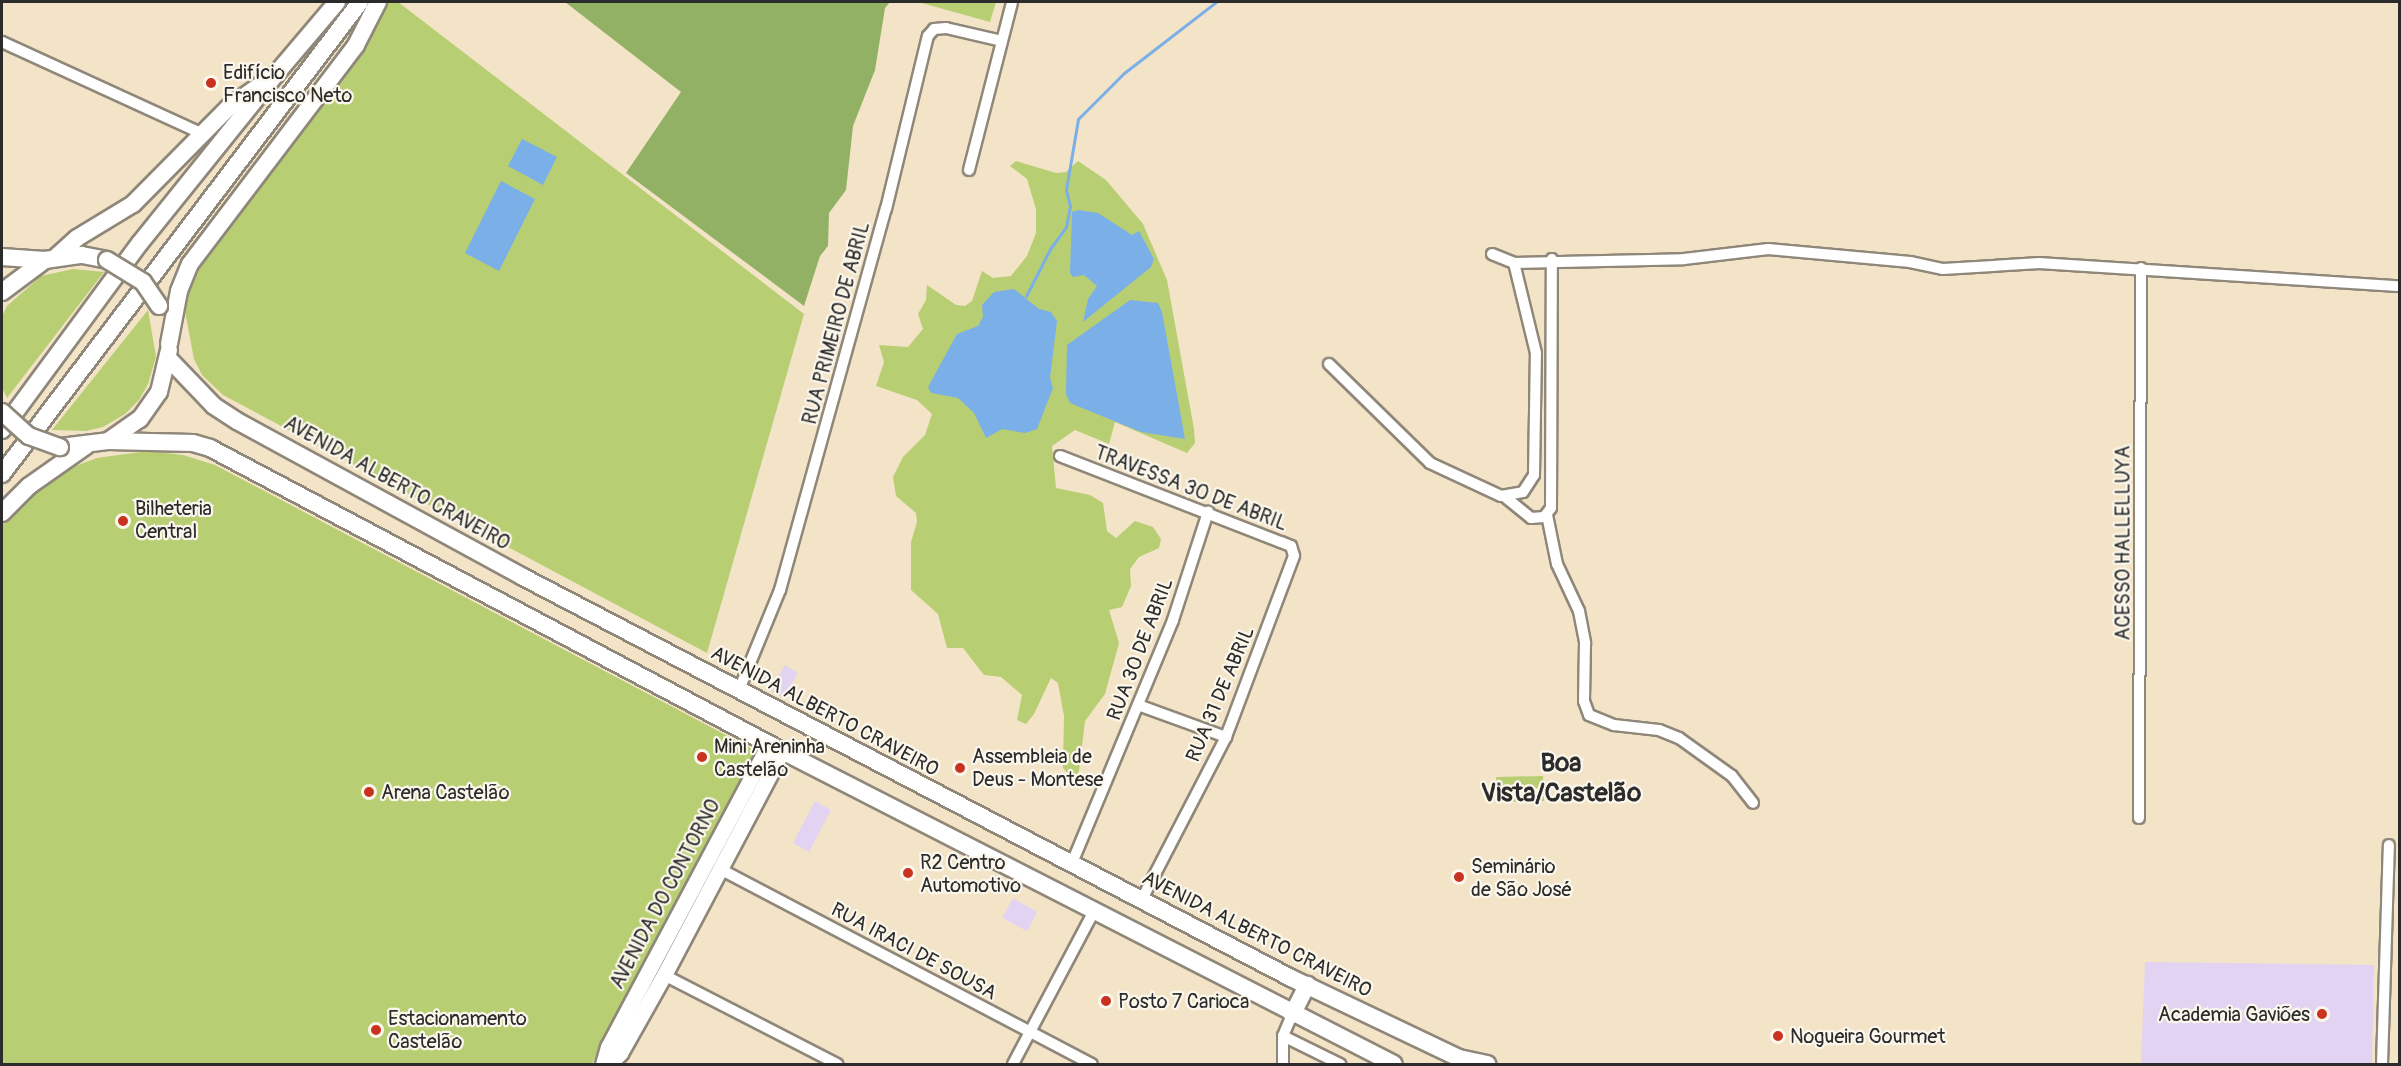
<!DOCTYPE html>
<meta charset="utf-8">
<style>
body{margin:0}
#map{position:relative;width:2401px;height:1066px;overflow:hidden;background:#f3e3c7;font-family:Pangolin,sans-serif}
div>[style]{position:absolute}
.built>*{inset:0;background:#e3d3f2}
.green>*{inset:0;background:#b8ce73}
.forest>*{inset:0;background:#92b165}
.water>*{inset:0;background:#7aafe8}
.stream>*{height:3px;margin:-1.5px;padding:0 1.5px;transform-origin:1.5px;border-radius:1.5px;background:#7aafe8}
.roads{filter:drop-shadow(2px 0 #8f8779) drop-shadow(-2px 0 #8f8779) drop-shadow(0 2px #8f8779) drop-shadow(0 -2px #8f8779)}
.street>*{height:10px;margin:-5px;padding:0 5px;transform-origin:5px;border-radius:5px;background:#fff}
.secondary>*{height:15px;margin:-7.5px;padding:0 7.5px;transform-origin:7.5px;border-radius:7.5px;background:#fff}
.primary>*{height:16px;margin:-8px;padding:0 8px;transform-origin:8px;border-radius:8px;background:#fff}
.bridges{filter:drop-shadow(2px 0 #8f8779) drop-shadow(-2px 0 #8f8779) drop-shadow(0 2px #8f8779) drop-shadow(0 -2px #8f8779)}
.primary-bridge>*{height:16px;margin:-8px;padding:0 8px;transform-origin:8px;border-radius:8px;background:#fff}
.dots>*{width:16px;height:16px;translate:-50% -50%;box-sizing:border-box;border:3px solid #fbf7ec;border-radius:50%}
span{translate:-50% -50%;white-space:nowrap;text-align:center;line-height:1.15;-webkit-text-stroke:4.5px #fbf7ec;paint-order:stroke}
.poi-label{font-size:20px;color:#2b2b2b}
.left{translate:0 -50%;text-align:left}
.right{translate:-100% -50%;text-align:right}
.street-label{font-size:20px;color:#2b2b2b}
.district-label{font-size:26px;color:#2b2b2b;font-weight:700}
.frame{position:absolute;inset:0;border:3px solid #2b2b2b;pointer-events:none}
</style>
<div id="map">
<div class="built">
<div style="clip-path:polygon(785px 665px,798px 673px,783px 698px,770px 690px)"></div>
<div style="clip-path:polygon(815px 801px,831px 810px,809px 852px,793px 843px)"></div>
<div style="clip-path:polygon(1013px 898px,1037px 912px,1027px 931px,1002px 918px)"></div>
<div style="clip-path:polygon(2145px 962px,2374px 965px,2372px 1064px,2141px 1064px)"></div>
</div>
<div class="green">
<div style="clip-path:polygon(387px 2px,398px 2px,804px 314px,707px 653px,223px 395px,202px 375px,194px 359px,184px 306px,201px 263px,358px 57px)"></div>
<div style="clip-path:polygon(918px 2px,996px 2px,990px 22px)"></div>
<div style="clip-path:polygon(1016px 161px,1056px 173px,1066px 172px,1078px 161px,1106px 180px,1143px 224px,1167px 280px,1194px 429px,1195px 443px,1187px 453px,1115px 422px,1109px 444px,1075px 430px,1052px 446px,1056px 488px,1090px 495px,1103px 503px,1107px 531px,1116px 538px,1135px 521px,1153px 527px,1161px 539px,1159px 548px,1139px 557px,1130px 569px,1131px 586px,1122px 607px,1109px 610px,1119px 643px,1105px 694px,1085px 721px,1079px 771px,1073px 780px,1063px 768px,1064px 716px,1058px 683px,1051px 678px,1034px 714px,1026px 724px,1017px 720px,1022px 695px,1001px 677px,984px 675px,963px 648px,947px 648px,938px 614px,911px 590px,911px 542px,917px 522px,916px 513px,896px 496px,893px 477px,903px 457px,925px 435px,932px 414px,917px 400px,876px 386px,884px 362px,879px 345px,908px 347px,923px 329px,918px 314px,926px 300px,927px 285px,956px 305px,965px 306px,972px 301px,982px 271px,993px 278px,1011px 276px,1027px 256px,1036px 233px,1036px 209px,1027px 179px,1010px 166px)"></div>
<div style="clip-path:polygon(73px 269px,104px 272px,7px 398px,2px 388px,2px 316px,7px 306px,41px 276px)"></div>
<div style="clip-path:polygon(148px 310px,156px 357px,148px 384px,139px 400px,125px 414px,103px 427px,86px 431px,52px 430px)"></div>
<div style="clip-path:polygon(148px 451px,183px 455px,215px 465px,756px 751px,592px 1064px,2px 1064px,2px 522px,15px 505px,62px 471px,97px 458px)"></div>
<div style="clip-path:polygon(1543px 776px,1544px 801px,1497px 802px,1496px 777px)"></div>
</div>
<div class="forest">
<div style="clip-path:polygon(565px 2px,890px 2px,885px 8px,875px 70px,853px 126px,846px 190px,829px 213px,828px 246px,820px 256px,804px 306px,626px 173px,681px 92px)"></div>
</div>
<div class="water">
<div style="clip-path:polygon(522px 139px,557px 157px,543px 185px,508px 166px)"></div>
<div style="clip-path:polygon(501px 181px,535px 199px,499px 271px,465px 253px)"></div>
<div style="clip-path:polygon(1078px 210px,1098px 213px,1132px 235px,1139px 231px,1154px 259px,1151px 267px,1083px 322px,1088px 299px,1097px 286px,1084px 275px,1073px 277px,1070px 273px,1072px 212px)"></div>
<div style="clip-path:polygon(1014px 289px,1039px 309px,1051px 312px,1057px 321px,1050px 378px,1053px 388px,1037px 429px,1025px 433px,1002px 429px,986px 438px,974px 413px,958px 398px,931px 393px,928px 387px,957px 334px,978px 326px,983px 317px,982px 305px,994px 292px)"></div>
<div style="clip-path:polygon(1130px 300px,1158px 303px,1162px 312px,1185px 439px,1141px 432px,1070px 403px,1066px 394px,1067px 345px)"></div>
</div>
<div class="stream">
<div style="left:1026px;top:296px;width:53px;rotate:-62.9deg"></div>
<div style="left:1050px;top:249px;width:27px;rotate:-54deg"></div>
<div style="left:1066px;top:227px;width:21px;rotate:-79deg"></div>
<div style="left:1070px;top:206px;width:16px;rotate:-104deg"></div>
<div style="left:1066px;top:190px;width:72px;rotate:-80.4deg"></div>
<div style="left:1078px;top:119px;width:65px;rotate:-45deg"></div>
<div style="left:1124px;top:73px;width:116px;rotate:-37.7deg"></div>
</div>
<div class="roads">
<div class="street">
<div style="left:2px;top:42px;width:221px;rotate:24.6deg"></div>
<div style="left:969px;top:170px;width:173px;rotate:-75.6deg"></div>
<div style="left:1492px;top:254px;width:24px;rotate:22deg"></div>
<div style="left:1514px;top:263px;width:170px;rotate:-1.3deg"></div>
<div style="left:1684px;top:259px;width:85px;rotate:-6.8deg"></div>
<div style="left:1768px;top:249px;width:143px;rotate:5.2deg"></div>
<div style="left:1910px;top:262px;width:34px;rotate:12deg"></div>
<div style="left:1943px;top:269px;width:97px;rotate:-3.5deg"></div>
<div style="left:2040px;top:263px;width:361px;rotate:3.7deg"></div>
<div style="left:1329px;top:364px;width:141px;rotate:44.4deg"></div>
<div style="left:1430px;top:463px;width:78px;rotate:24.9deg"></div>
<div style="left:1501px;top:496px;width:22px;rotate:-10deg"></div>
<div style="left:1523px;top:492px;width:20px;rotate:-57deg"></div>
<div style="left:1534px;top:475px;width:122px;rotate:-89.1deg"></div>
<div style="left:1536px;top:353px;width:93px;rotate:-103.7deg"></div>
<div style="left:1060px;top:456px;width:237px;rotate:21.3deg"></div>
<div style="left:1281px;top:542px;width:11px;rotate:22deg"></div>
<div style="left:1291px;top:546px;width:10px;rotate:73deg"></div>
<div style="left:1294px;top:556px;width:193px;rotate:110.6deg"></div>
<div style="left:1226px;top:737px;width:182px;rotate:117.4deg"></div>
<div style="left:1504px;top:496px;width:35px;rotate:39deg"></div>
<div style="left:1531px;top:518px;width:13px;rotate:-4deg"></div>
<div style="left:1544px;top:517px;width:11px;rotate:-52deg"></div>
<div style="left:1551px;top:508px;width:249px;rotate:-89.8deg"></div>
<div style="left:1547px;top:515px;width:50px;rotate:78.5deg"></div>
<div style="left:1557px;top:564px;width:52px;rotate:64.9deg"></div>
<div style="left:1579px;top:611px;width:33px;rotate:79deg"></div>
<div style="left:1585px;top:643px;width:58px;rotate:91deg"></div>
<div style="left:1584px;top:701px;width:15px;rotate:70deg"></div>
<div style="left:1589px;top:715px;width:27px;rotate:22deg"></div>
<div style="left:1614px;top:725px;width:45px;rotate:6.3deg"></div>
<div style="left:1659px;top:730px;width:22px;rotate:22deg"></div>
<div style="left:1679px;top:738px;width:65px;rotate:35.6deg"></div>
<div style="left:1732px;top:776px;width:34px;rotate:52deg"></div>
<div style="left:739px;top:690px;width:108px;rotate:-67.7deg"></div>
<div style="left:780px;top:590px;width:395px;rotate:-74.5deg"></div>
<div style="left:886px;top:209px;width:178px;rotate:-76.4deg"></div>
<div style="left:928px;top:36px;width:9px;rotate:-49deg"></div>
<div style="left:934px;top:29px;width:12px;rotate:-5deg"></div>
<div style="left:946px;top:28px;width:57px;rotate:13.1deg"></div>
<div style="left:1138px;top:705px;width:94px;rotate:20deg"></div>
<div style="left:2139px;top:818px;width:550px;rotate:-89.79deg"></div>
<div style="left:1072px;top:863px;width:263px;rotate:-67.4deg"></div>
<div style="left:1173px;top:620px;width:114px;rotate:-72deg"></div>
<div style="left:720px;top:869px;width:420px;rotate:27.7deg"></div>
<div style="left:664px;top:975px;width:195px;rotate:27.2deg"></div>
<div style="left:1283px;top:1036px;width:64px;rotate:26.2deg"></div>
<div style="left:1013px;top:1064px;width:173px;rotate:-62.1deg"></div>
<div style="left:1283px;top:1064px;width:28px;rotate:-90deg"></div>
<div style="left:1283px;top:1036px;width:23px;rotate:-67deg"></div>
<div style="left:2382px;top:1064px;width:219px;rotate:-88.2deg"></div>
</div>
<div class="secondary">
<div style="left:603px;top:1064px;width:18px;rotate:-74deg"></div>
<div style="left:608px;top:1047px;width:343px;rotate:-62deg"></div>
<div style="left:609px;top:1064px;width:16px;rotate:-45deg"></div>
<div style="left:620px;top:1053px;width:90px;rotate:-60.6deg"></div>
<div style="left:664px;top:975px;width:253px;rotate:-62.2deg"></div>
</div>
<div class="primary">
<div style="left:2px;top:257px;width:43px;rotate:4deg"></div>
<div style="left:56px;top:257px;width:28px;rotate:-42deg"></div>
<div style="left:77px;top:238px;width:66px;rotate:-31.3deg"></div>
<div style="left:133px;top:204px;width:136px;rotate:-45.3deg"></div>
<div style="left:229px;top:107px;width:57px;rotate:-35.1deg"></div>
<div style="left:276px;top:74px;width:94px;rotate:-49.7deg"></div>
<div style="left:2px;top:292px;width:54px;rotate:-36.7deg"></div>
<div style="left:45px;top:260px;width:37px;rotate:-8deg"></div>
<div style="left:82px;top:255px;width:25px;rotate:11deg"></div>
<div style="left:169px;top:344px;width:54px;rotate:-79.3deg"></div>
<div style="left:179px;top:291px;width:29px;rotate:-68deg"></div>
<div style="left:190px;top:264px;width:275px;rotate:-52.8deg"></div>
<div style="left:356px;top:45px;width:48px;rotate:-62.9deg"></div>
<div style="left:168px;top:358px;width:66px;rotate:46.2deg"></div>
<div style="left:214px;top:406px;width:27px;rotate:33deg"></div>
<div style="left:237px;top:421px;width:326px;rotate:28.6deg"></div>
<div style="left:523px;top:577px;width:866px;rotate:27.57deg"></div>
<div style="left:1291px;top:978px;width:186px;rotate:25.5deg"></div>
<div style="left:1459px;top:1058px;width:29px;rotate:12deg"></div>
<div style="left:2px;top:430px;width:232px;rotate:-53.6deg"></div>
<div style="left:140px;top:243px;width:217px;rotate:-51.2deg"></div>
<div style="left:108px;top:441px;width:85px;rotate:1.3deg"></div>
<div style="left:193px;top:443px;width:18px;rotate:16deg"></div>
<div style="left:210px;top:448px;width:647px;rotate:27.91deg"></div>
<div style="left:782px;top:751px;width:687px;rotate:27.09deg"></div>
<div style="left:60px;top:447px;width:48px;rotate:-7.1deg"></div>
<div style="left:108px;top:441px;width:39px;rotate:-35deg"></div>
<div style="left:140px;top:419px;width:33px;rotate:-55deg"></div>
<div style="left:159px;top:392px;width:43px;rotate:-76.6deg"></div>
<div style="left:2px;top:474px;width:592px;rotate:-52.82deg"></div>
<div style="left:2px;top:513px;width:38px;rotate:-45deg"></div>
<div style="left:29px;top:486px;width:70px;rotate:-35.1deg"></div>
<div style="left:1292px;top:1015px;width:34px;rotate:-63deg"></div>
</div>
</div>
<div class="bridges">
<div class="primary-bridge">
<div style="left:107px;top:260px;width:42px;rotate:31.4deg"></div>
<div style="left:143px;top:282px;width:29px;rotate:56deg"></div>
<div style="left:2px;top:412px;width:36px;rotate:42deg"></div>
<div style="left:29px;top:436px;width:33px;rotate:20deg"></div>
</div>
</div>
<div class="dots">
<div style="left:211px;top:83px;background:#c8321e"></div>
<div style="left:123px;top:521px;background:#c8321e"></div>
<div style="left:702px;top:757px;background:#c8321e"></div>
<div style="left:960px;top:768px;background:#c8321e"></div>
<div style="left:369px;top:792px;background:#c8321e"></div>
<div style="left:908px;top:873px;background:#c8321e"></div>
<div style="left:1459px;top:877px;background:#c8321e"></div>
<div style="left:1106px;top:1001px;background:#c8321e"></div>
<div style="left:2322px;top:1014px;background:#c8321e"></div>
<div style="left:376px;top:1030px;background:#c8321e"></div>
<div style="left:1778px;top:1036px;background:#c8321e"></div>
</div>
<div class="poi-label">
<span class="left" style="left:223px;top:84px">Edifício<br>Francisco Neto</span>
<span class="left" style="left:135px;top:520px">Bilheteria<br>Central</span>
<span class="left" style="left:714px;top:758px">Mini Areninha<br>Castelão</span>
<span class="left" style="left:972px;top:768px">Assembleia de<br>Deus - Montese</span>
<span class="left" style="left:381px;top:792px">Arena Castelão</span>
<span class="left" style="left:920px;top:874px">R2 Centro<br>Automotivo</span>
<span class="left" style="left:1471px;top:878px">Seminário<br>de São José</span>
<span class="left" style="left:1118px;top:1001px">Posto 7 Carioca</span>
<span class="right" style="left:2310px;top:1014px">Academia Gaviões</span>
<span class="left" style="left:388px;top:1030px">Estacionamento<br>Castelão</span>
<span class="left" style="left:1790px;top:1036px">Nogueira Gourmet</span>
</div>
<div class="street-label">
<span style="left:836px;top:323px;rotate:-75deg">RUA PRIMEIRO DE ABRIL</span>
<span style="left:397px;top:483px;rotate:29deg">AVENIDA ALBERTO CRAVEIRO</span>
<span style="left:1191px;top:488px;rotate:21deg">TRAVESSA 30 DE ABRIL</span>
<span style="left:2123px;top:543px;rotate:-90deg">ACESSO HALLELLUYA</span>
<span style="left:1140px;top:649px;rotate:-69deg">RUA 30 DE ABRIL</span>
<span style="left:1220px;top:694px;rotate:-67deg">RUA 31 DE ABRIL</span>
<span style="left:825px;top:711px;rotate:28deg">AVENIDA ALBERTO CRAVEIRO</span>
<span style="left:665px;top:894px;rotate:-62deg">AVENIDA DO CONTORNO</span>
<span style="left:1257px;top:934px;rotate:27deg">AVENIDA ALBERTO CRAVEIRO</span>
<span style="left:914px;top:951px;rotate:28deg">RUA IRACI DE SOUSA</span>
</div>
<div class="district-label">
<span style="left:1561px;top:779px">Boa<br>Vista/Castelão</span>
</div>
<div class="frame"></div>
</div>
